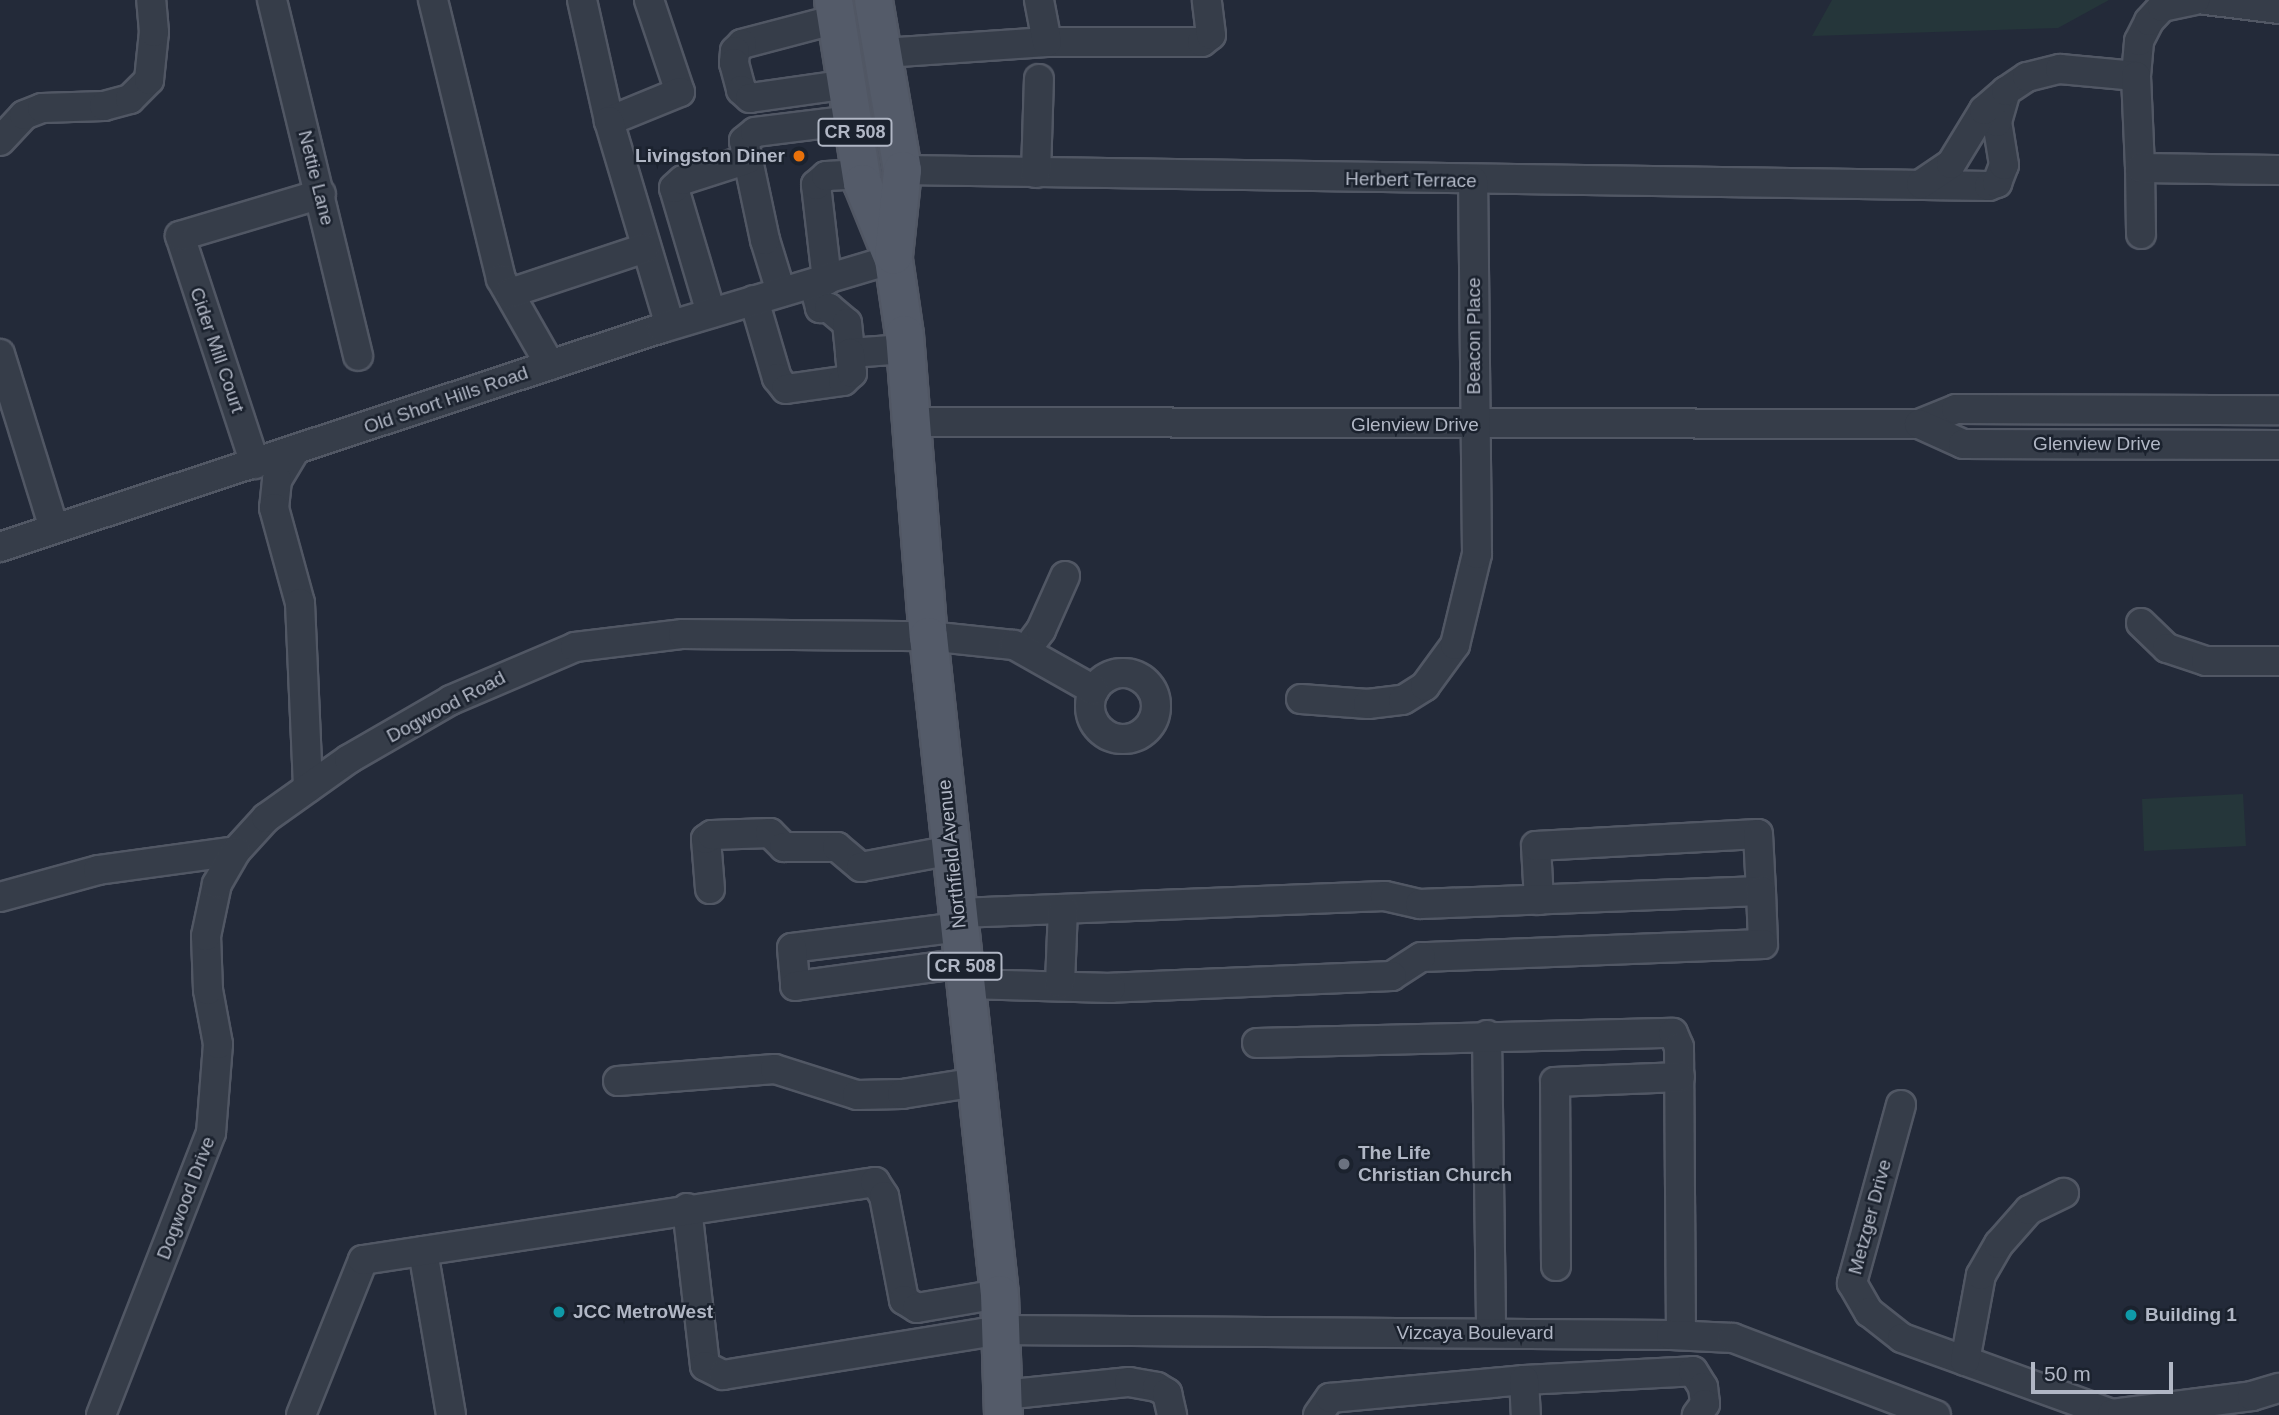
<!DOCTYPE html>
<style>
body{margin:0}
#map{position:relative;width:2279px;height:1415px;overflow:hidden;background:#232a39;font-family:Helvetica,sans-serif}
div>[style]{position:absolute}
.green>*{inset:0;background:#25363a}
.roads{filter:drop-shadow(2px 0 #515764) drop-shadow(-2px 0 #515764) drop-shadow(0 2px #515764) drop-shadow(0 -2px #515764)}
.minor>*{height:28px;margin:-14px;padding:0 14px;transform-origin:14px;border-radius:14px;background:#363d49}
.minor>.ring{margin:-14px;padding:0;box-sizing:content-box;background:none;border:28px solid #363d49;border-radius:50%}
.major>*{height:37px;margin:-18.5px;padding:0 18.5px;transform-origin:18.5px;border-radius:18.5px;background:#545b69}
.dots>*{width:19px;height:19px;translate:-50% -50%;box-sizing:border-box;border:4px solid #1b222e;border-radius:50%}
span{translate:-50% -50%;white-space:nowrap;text-align:center;line-height:1.15;-webkit-text-stroke:5px #1b222e;paint-order:stroke}
.shield-label span{padding:2px 5px;background:#1b222e;border:2px solid;border-radius:5px;-webkit-text-stroke-width:0}
.shield-label{font-size:18px;color:#b1b7c5;font-weight:700}
.poi-label{font-size:19px;color:#b1b7c5;font-weight:700}
.right{translate:-100% -50%;text-align:right}
.left{translate:0 -50%;text-align:left}
.street-label{font-size:19px;color:#b1b7c5}
.scale{position:absolute;left:2031px;top:1362px;width:142px;height:32px;box-sizing:border-box;border:4px solid #b1b7c5;border-top:0;padding-left:9px;font-size:21px;line-height:24px;white-space:nowrap;color:#b1b7c5;-webkit-text-stroke:5px #1b222e;paint-order:stroke}
</style>
<div id="map">
<div class="green">
<div style="clip-path:polygon(1832px 0,2109px 0,2058px 28px,1812px 36px)"></div>
<div style="clip-path:polygon(2243px 794px,2246px 846px,2144px 851px,2142px 799px)"></div>
</div>
<div class="roads">
<div class="minor">
<div style="left:272px;top:0;width:366px;rotate:76.4deg"></div>
<div style="left:433px;top:0;width:287px;rotate:76.3deg"></div>
<div style="left:501px;top:279px;width:99px;rotate:60.3deg"></div>
<div style="left:582px;top:0;width:124px;rotate:77.4deg"></div>
<div style="left:649px;top:0;width:97px;rotate:71.4deg"></div>
<div style="left:680px;top:92px;width:77px;rotate:157.8deg"></div>
<div style="left:609px;top:121px;width:213px;rotate:73.4deg"></div>
<div style="left:2206px;top:0;width:74px;rotate:7deg"></div>
<div style="left:837px;top:19px;width:98px;rotate:165.3deg"></div>
<div style="left:742px;top:44px;width:10px;rotate:135deg"></div>
<div style="left:735px;top:51px;width:12px;rotate:95deg"></div>
<div style="left:734px;top:63px;width:28px;rotate:75deg"></div>
<div style="left:741px;top:90px;width:12px;rotate:42deg"></div>
<div style="left:750px;top:98px;width:99px;rotate:-8.1deg"></div>
<div style="left:1047px;top:42px;width:155px"></div>
<div style="left:1202px;top:42px;width:11px;rotate:-38deg"></div>
<div style="left:1211px;top:35px;width:35px;rotate:-97deg"></div>
<div style="left:884px;top:53px;width:163px;rotate:-3.9deg"></div>
<div style="left:1047px;top:42px;width:43px;rotate:-100.8deg"></div>
<div style="left:2136px;top:76px;width:35px;rotate:-85deg"></div>
<div style="left:2139px;top:41px;width:22px;rotate:-63deg"></div>
<div style="left:2149px;top:21px;width:19px;rotate:-47deg"></div>
<div style="left:2162px;top:7px;width:34px;rotate:-12deg"></div>
<div style="left:0;top:141px;width:35px;rotate:-47deg"></div>
<div style="left:24px;top:115px;width:19px;rotate:-21deg"></div>
<div style="left:42px;top:108px;width:62px;rotate:-1.8deg"></div>
<div style="left:104px;top:106px;width:27px;rotate:-15deg"></div>
<div style="left:130px;top:99px;width:27px;rotate:-45deg"></div>
<div style="left:149px;top:80px;width:48px;rotate:-84.1deg"></div>
<div style="left:154px;top:32px;width:32px;rotate:-95deg"></div>
<div style="left:2140px;top:168px;width:66px;rotate:89.1deg"></div>
<div style="left:902px;top:170px;width:1087px;rotate:0.84deg"></div>
<div style="left:1989px;top:186px;width:9px;rotate:-21deg"></div>
<div style="left:1997px;top:183px;width:19px;rotate:-69deg"></div>
<div style="left:2004px;top:165px;width:44px;rotate:-99.2deg"></div>
<div style="left:1997px;top:122px;width:32px;rotate:-74deg"></div>
<div style="left:1036px;top:173px;width:94px;rotate:-88.2deg"></div>
<div style="left:1921px;top:184px;width:36px;rotate:-34deg"></div>
<div style="left:1951px;top:164px;width:63px;rotate:-58.6deg"></div>
<div style="left:1984px;top:110px;width:29px;rotate:-41deg"></div>
<div style="left:2006px;top:91px;width:25px;rotate:-34deg"></div>
<div style="left:2027px;top:77px;width:34px;rotate:-14deg"></div>
<div style="left:2060px;top:69px;width:76px;rotate:5.3deg"></div>
<div style="left:2136px;top:76px;width:92px;rotate:87.5deg"></div>
<div style="left:2140px;top:168px;width:139px;rotate:0.8deg"></div>
<div style="left:827px;top:280px;width:96px;rotate:-96.6deg"></div>
<div style="left:816px;top:185px;width:13px;rotate:-42deg"></div>
<div style="left:826px;top:176px;width:35px;rotate:-3deg"></div>
<div style="left:814px;top:285px;width:24px;rotate:75deg"></div>
<div style="left:820px;top:308px;width:9px"></div>
<div style="left:829px;top:308px;width:23px;rotate:40deg"></div>
<div style="left:847px;top:323px;width:30px;rotate:84deg"></div>
<div style="left:850px;top:353px;width:55px;rotate:-4.2deg"></div>
<div style="left:781px;top:292px;width:54px;rotate:-107.1deg"></div>
<div style="left:765px;top:240px;width:101px;rotate:-102deg"></div>
<div style="left:744px;top:141px;width:14px;rotate:-39deg"></div>
<div style="left:755px;top:132px;width:99px;rotate:-7deg"></div>
<div style="left:510px;top:293px;width:142px;rotate:-18.4deg"></div>
<div style="left:754px;top:300px;width:81px;rotate:73.6deg"></div>
<div style="left:777px;top:378px;width:14px;rotate:51deg"></div>
<div style="left:786px;top:389px;width:58px;rotate:-8deg"></div>
<div style="left:843px;top:381px;width:12px;rotate:-42deg"></div>
<div style="left:852px;top:373px;width:20px;rotate:-96deg"></div>
<div style="left:711px;top:313px;width:130px;rotate:-106.5deg"></div>
<div style="left:674px;top:188px;width:12px;rotate:-42deg"></div>
<div style="left:683px;top:180px;width:68px;rotate:-17.9deg"></div>
<div style="left:0;top:354px;width:182px;rotate:72.8deg"></div>
<div style="left:910px;top:422px;width:1009px;rotate:0.11deg"></div>
<div style="left:1919px;top:424px;width:40px;rotate:-22deg"></div>
<div style="left:1956px;top:409px;width:323px;rotate:0.2deg"></div>
<div style="left:1919px;top:424px;width:48px;rotate:24.4deg"></div>
<div style="left:1963px;top:444px;width:316px;rotate:0.2deg"></div>
<div style="left:294px;top:452px;width:33px;rotate:121deg"></div>
<div style="left:277px;top:480px;width:28px;rotate:96deg"></div>
<div style="left:274px;top:508px;width:98px;rotate:74.7deg"></div>
<div style="left:300px;top:603px;width:185px;rotate:87.5deg"></div>
<div style="left:255px;top:464px;width:240px;rotate:-108.2deg"></div>
<div style="left:180px;top:236px;width:147px;rotate:-16.6deg"></div>
<div style="left:0;top:547px;width:697px;rotate:-18.31deg"></div>
<div style="left:662px;top:328px;width:241px;rotate:-16.6deg"></div>
<div style="left:2141px;top:623px;width:36px;rotate:44deg"></div>
<div style="left:2167px;top:648px;width:41px;rotate:18.4deg"></div>
<div style="left:2206px;top:661px;width:73px"></div>
<div style="left:1026px;top:650px;width:25px;rotate:-53deg"></div>
<div style="left:1041px;top:630px;width:59px;rotate:-66deg"></div>
<div class="ring" style="left:1090px;top:673px;width:38px;height:38px"></div>
<div style="left:1301px;top:699px;width:67px;rotate:4.3deg"></div>
<div style="left:1368px;top:704px;width:35px;rotate:-7deg"></div>
<div style="left:1403px;top:700px;width:26px;rotate:-32deg"></div>
<div style="left:1425px;top:686px;width:51px;rotate:-53.8deg"></div>
<div style="left:1455px;top:645px;width:94px;rotate:-76.4deg"></div>
<div style="left:1477px;top:554px;width:373px;rotate:-90.6deg"></div>
<div style="left:710px;top:889px;width:50px;rotate:-94.6deg"></div>
<div style="left:706px;top:839px;width:7px;rotate:-34deg"></div>
<div style="left:712px;top:835px;width:58px;rotate:-2deg"></div>
<div style="left:770px;top:833px;width:20px;rotate:45deg"></div>
<div style="left:784px;top:847px;width:53px"></div>
<div style="left:837px;top:847px;width:31px;rotate:40deg"></div>
<div style="left:861px;top:867px;width:93px;rotate:-10.6deg"></div>
<div style="left:0;top:897px;width:102px;rotate:-15.4deg"></div>
<div style="left:98px;top:870px;width:139px;rotate:-7.8deg"></div>
<div style="left:236px;top:851px;width:45px;rotate:-47.7deg"></div>
<div style="left:266px;top:818px;width:102px;rotate:-35.4deg"></div>
<div style="left:349px;top:759px;width:118px;rotate:-30deg"></div>
<div style="left:451px;top:700px;width:135px;rotate:-23.1deg"></div>
<div style="left:575px;top:647px;width:109px;rotate:-6.9deg"></div>
<div style="left:683px;top:634px;width:245px;rotate:0.5deg"></div>
<div style="left:928px;top:636px;width:86px;rotate:6deg"></div>
<div style="left:1014px;top:645px;width:92px;rotate:29.4deg"></div>
<div style="left:1539px;top:900px;width:54px;rotate:-93.2deg"></div>
<div style="left:1536px;top:846px;width:222px;rotate:-3.1deg"></div>
<div style="left:1758px;top:834px;width:57px;rotate:87deg"></div>
<div style="left:959px;top:913px;width:426px;rotate:-2.3deg"></div>
<div style="left:1385px;top:896px;width:36px;rotate:13deg"></div>
<div style="left:1420px;top:904px;width:341px;rotate:-2.2deg"></div>
<div style="left:1761px;top:891px;width:53px;rotate:87.8deg"></div>
<div style="left:1763px;top:944px;width:342px;rotate:177.8deg"></div>
<div style="left:1421px;top:957px;width:35px;rotate:147deg"></div>
<div style="left:1392px;top:976px;width:281px;rotate:177.6deg"></div>
<div style="left:1111px;top:988px;width:144px;rotate:-178.4deg"></div>
<div style="left:960px;top:927px;width:169px;rotate:172.9deg"></div>
<div style="left:792px;top:948px;width:38px;rotate:85deg"></div>
<div style="left:795px;top:986px;width:172px;rotate:-7.7deg"></div>
<div style="left:1060px;top:983px;width:74px;rotate:-87.7deg"></div>
<div style="left:1487px;top:1035px;width:298px;rotate:89.2deg"></div>
<div style="left:1257px;top:1043px;width:416px;rotate:-1.4deg"></div>
<div style="left:1673px;top:1033px;width:15px;rotate:67deg"></div>
<div style="left:1679px;top:1047px;width:288px;rotate:89.6deg"></div>
<div style="left:618px;top:1081px;width:157px;rotate:-4.4deg"></div>
<div style="left:775px;top:1069px;width:86px;rotate:17.6deg"></div>
<div style="left:857px;top:1095px;width:45px;rotate:-1.3deg"></div>
<div style="left:902px;top:1094px;width:76px;rotate:-9.1deg"></div>
<div style="left:1901px;top:1105px;width:185px;rotate:105.4deg"></div>
<div style="left:1852px;top:1283px;width:34px;rotate:60deg"></div>
<div style="left:1869px;top:1312px;width:42px;rotate:38.2deg"></div>
<div style="left:1902px;top:1338px;width:223px;rotate:19.9deg"></div>
<div style="left:2112px;top:1414px;width:141px;rotate:-7.3deg"></div>
<div style="left:2252px;top:1396px;width:28px;rotate:-17deg"></div>
<div style="left:687px;top:1208px;width:159px;rotate:83.5deg"></div>
<div style="left:705px;top:1366px;width:20px;rotate:27deg"></div>
<div style="left:723px;top:1375px;width:281px;rotate:-9.2deg"></div>
<div style="left:1000px;top:1330px;width:671px;rotate:0.43deg"></div>
<div style="left:1671px;top:1335px;width:62px;rotate:2.8deg"></div>
<div style="left:1733px;top:1338px;width:217px;rotate:20.8deg"></div>
<div style="left:423px;top:1251px;width:166px;rotate:80.3deg"></div>
<div style="left:1556px;top:1266px;width:184px;rotate:-90.3deg"></div>
<div style="left:1555px;top:1082px;width:125px;rotate:-2.3deg"></div>
<div style="left:1965px;top:1361px;width:87px;rotate:-79.5deg"></div>
<div style="left:1981px;top:1275px;width:36px;rotate:-60deg"></div>
<div style="left:1999px;top:1244px;width:45px;rotate:-48.6deg"></div>
<div style="left:2029px;top:1210px;width:39px;rotate:-26deg"></div>
<div style="left:1524px;top:1380px;width:169px;rotate:-3deg"></div>
<div style="left:1693px;top:1371px;width:19px;rotate:58deg"></div>
<div style="left:1703px;top:1387px;width:17px;rotate:83deg"></div>
<div style="left:1705px;top:1404px;width:14px;rotate:126deg"></div>
<div style="left:1003px;top:1395px;width:127px;rotate:-5.9deg"></div>
<div style="left:1129px;top:1382px;width:28px;rotate:10deg"></div>
<div style="left:1157px;top:1387px;width:12px;rotate:31deg"></div>
<div style="left:1167px;top:1393px;width:23px;rotate:77deg"></div>
<div style="left:101px;top:1415px;width:303px;rotate:-68.7deg"></div>
<div style="left:211px;top:1133px;width:89px;rotate:-85.5deg"></div>
<div style="left:218px;top:1044px;width:55px;rotate:-100.5deg"></div>
<div style="left:208px;top:990px;width:54px;rotate:-92.1deg"></div>
<div style="left:206px;top:936px;width:53px;rotate:-78.1deg"></div>
<div style="left:217px;top:884px;width:38px;rotate:-60deg"></div>
<div style="left:301px;top:1415px;width:167px;rotate:-68.2deg"></div>
<div style="left:363px;top:1260px;width:518px;rotate:-8.66deg"></div>
<div style="left:875px;top:1182px;width:17px;rotate:57deg"></div>
<div style="left:884px;top:1196px;width:106px;rotate:79.1deg"></div>
<div style="left:904px;top:1300px;width:15px;rotate:32deg"></div>
<div style="left:917px;top:1308px;width:83px;rotate:-9.7deg"></div>
<div style="left:1318px;top:1415px;width:21px;rotate:-55deg"></div>
<div style="left:1330px;top:1398px;width:195px;rotate:-5.3deg"></div>
<div style="left:1524px;top:1380px;width:35px;rotate:87deg"></div>
</div>
<div class="major">
<div style="left:833px;top:0;width:185px;rotate:81deg"></div>
<div style="left:862px;top:183px;width:82px;rotate:67.8deg"></div>
<div style="left:893px;top:259px;width:76px;rotate:81.7deg"></div>
<div style="left:904px;top:334px;width:303px;rotate:85.5deg"></div>
<div style="left:928px;top:636px;width:662px;rotate:83.84deg"></div>
<div style="left:999px;top:1294px;width:121px;rotate:88.1deg"></div>
<div style="left:873px;top:0;width:172px;rotate:80.3deg"></div>
<div style="left:902px;top:170px;width:85px;rotate:96deg"></div>
</div>
</div>
<div class="dots">
<div style="left:799px;top:156px;background:#e8710a"></div>
<div style="left:1344px;top:1164px;background:#6b7280"></div>
<div style="left:559px;top:1312px;background:#0f9aa8"></div>
<div style="left:2131px;top:1315px;background:#0f9aa8"></div>
</div>
<div class="shield-label">
<span style="left:855px;top:132px">CR 508</span>
<span style="left:965px;top:966px">CR 508</span>
</div>
<div class="poi-label">
<span class="right" style="left:785px;top:156px">Livingston Diner</span>
<span class="left" style="left:1358px;top:1164px">The Life<br>Christian Church</span>
<span class="left" style="left:573px;top:1312px">JCC MetroWest</span>
<span class="left" style="left:2145px;top:1315px">Building 1</span>
</div>
<div class="street-label">
<span style="left:316px;top:178px;rotate:76deg">Nettie Lane</span>
<span style="left:1411px;top:180px;rotate:1deg">Herbert Terrace</span>
<span style="left:1474px;top:336px;rotate:-90deg">Beacon Place</span>
<span style="left:217px;top:350px;rotate:71deg">Cider Mill Court</span>
<span style="left:446px;top:400px;rotate:-19deg">Old Short Hills Road</span>
<span style="left:1415px;top:425px">Glenview Drive</span>
<span style="left:2097px;top:444px">Glenview Drive</span>
<span style="left:446px;top:707px;rotate:-28deg">Dogwood Road</span>
<span style="left:952px;top:854px;rotate:-96deg">Northfield Avenue</span>
<span style="left:186px;top:1198px;rotate:-69deg">Dogwood Drive</span>
<span style="left:1870px;top:1217px;rotate:-75deg">Metzger Drive</span>
<span style="left:1475px;top:1333px">Vizcaya Boulevard</span>
</div>
<div class="scale">50 m</div>
</div>
